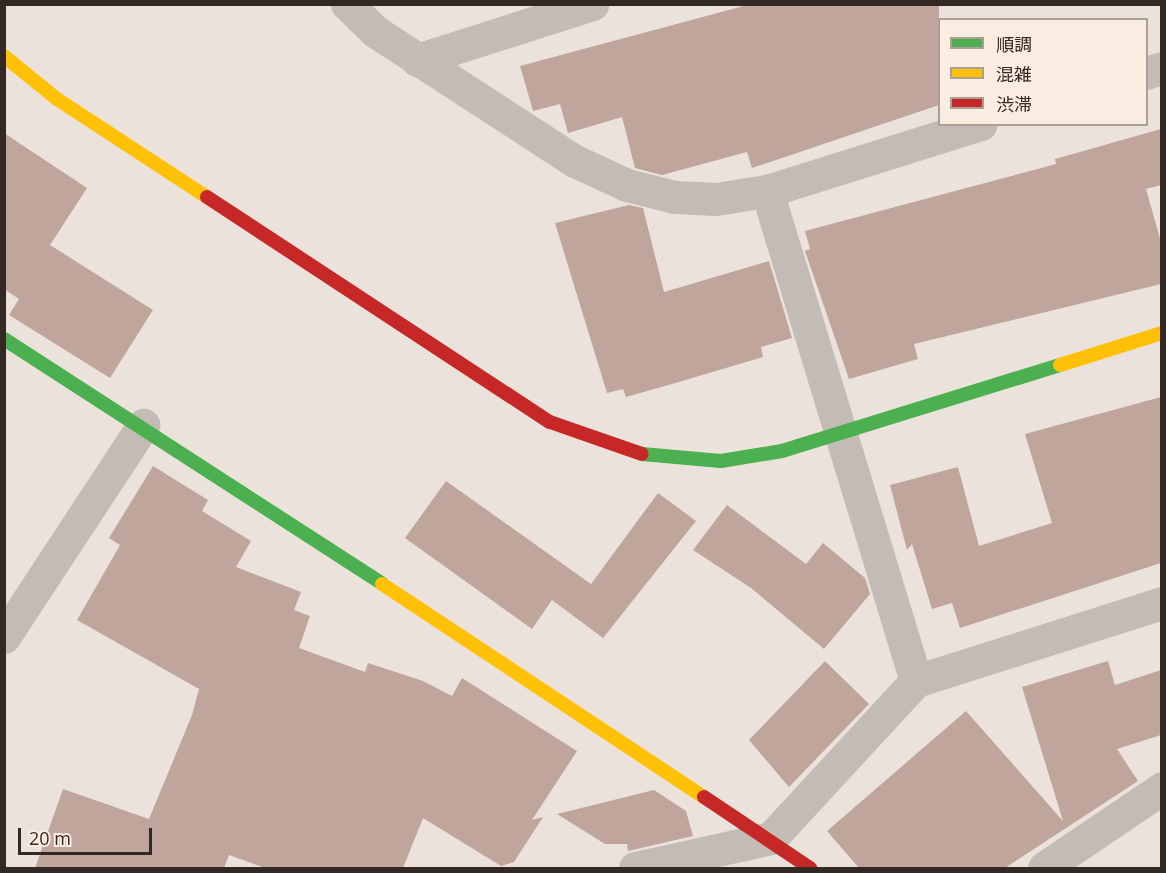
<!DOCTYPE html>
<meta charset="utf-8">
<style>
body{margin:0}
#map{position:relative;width:1166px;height:873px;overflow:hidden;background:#ebe3db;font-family:"Open Sans","Noto Sans JP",sans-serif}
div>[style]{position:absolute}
.building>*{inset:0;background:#bfa59c}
.street>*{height:33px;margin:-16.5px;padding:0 16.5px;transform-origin:16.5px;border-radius:16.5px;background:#c3bbb5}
.fast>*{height:14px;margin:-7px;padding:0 7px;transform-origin:7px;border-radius:7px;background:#4caf50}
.slow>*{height:14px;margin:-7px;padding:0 7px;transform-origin:7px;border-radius:7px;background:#ffc107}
.jam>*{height:14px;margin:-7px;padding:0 7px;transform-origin:7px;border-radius:7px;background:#c62828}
span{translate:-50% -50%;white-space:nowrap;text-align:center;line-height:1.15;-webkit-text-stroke:4.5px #f9ede1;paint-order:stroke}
.frame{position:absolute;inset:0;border:6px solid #332824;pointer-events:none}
.legend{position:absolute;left:938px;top:18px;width:210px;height:108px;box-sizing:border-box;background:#f9ede1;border:2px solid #aa9e95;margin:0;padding:8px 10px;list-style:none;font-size:18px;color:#332824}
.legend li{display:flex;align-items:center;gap:12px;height:30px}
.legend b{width:30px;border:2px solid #aa9e95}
.scale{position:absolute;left:18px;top:828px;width:134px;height:27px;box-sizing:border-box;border:3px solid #332824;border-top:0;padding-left:8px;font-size:18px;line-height:21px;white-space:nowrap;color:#332824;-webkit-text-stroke:4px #f9ede1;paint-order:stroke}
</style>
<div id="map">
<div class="building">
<div style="clip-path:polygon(751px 4px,939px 4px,939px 105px,752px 168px,747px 152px,662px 175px,635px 168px,622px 117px,568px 133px,560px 104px,533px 111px,520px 66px)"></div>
<div style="clip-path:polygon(1161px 129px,1161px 185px,1146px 189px,1161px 242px,1161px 284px,914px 344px,918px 359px,849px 379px,805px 251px,810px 249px,805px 231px,1056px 164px,1055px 159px)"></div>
<div style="clip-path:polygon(4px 133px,87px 188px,50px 245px,153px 310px,110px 378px,9px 315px,19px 299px,4px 289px)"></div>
<div style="clip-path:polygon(629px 205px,643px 208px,664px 292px,769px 261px,792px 338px,761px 347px,763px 357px,672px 384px,626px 397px,623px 389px,607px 393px,555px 223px)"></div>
<div style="clip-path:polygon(1161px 397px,1161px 563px,960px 628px,952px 603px,932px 609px,912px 544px,907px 550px,890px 485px,958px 467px,979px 546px,1052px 523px,1025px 434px)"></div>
<div style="clip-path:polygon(153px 466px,208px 500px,202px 511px,251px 541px,236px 567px,301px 592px,294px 610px,310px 616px,299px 648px,365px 672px,368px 663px,423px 681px,452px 696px,462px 678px,577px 751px,532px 820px,543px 817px,514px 862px,501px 866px,423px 818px,403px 868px,265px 868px,229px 855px,224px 868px,35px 868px,63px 789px,149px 819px,192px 715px,199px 689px,77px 620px,120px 545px,109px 538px)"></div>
<div style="clip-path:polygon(446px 481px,591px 584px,658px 493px,696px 521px,603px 638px,552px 600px,532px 629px,405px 538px)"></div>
<div style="clip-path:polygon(727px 505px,806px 564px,823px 543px,865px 578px,870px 594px,824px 649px,751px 588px,693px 550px)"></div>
<div style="clip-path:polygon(825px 661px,869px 704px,789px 787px,749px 740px)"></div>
<div style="clip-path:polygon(1108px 661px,1115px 685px,1161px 670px,1161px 735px,1117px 749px,1138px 781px,1005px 868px,859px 868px,827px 831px,966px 711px,1063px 821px,1022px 687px)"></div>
<div style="clip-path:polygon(654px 790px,686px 811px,693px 836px,628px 851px,627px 844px,605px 844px,557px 814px)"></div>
</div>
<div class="street">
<div style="left:347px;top:4px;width:40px;rotate:44deg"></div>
<div style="left:376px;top:32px;width:237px;rotate:33deg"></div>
<div style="left:575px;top:161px;width:57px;rotate:24.8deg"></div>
<div style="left:627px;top:185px;width:49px;rotate:14.3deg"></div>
<div style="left:674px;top:197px;width:42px;rotate:2.7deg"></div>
<div style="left:716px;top:199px;width:52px;rotate:-8.9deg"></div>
<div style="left:767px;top:191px;width:224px;rotate:-17.4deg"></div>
<div style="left:417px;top:60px;width:184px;rotate:-17.7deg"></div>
<div style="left:1146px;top:73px;width:17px;rotate:-17deg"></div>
<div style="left:767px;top:191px;width:512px;rotate:73.09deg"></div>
<div style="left:4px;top:637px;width:254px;rotate:-56.7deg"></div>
<div style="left:635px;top:868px;width:139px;rotate:-12.4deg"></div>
<div style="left:771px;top:838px;width:214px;rotate:-47.3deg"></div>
<div style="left:916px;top:681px;width:258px;rotate:-17.6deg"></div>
<div style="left:1044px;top:868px;width:143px;rotate:-34.1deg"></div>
</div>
<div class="fast">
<div style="left:4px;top:339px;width:450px;rotate:32.9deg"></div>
<div style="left:642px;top:454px;width:79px;rotate:5.1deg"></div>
<div style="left:721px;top:461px;width:62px;rotate:-9.3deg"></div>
<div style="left:782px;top:451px;width:291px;rotate:-17.2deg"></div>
</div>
<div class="slow">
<div style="left:4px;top:56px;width:68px;rotate:39.1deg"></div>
<div style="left:57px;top:99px;width:179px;rotate:33.2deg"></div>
<div style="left:1060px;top:365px;width:107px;rotate:-17.4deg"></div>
<div style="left:382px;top:584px;width:386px;rotate:33.5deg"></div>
</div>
<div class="jam">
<div style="left:207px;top:197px;width:410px;rotate:33.3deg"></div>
<div style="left:550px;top:422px;width:97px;rotate:19.2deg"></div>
<div style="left:704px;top:797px;width:128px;rotate:33.8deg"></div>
</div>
<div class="frame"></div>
<ul class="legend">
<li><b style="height:8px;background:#4caf50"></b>順調</li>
<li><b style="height:8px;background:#ffc107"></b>混雑</li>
<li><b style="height:8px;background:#c62828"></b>渋滞</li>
</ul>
<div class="scale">20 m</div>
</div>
